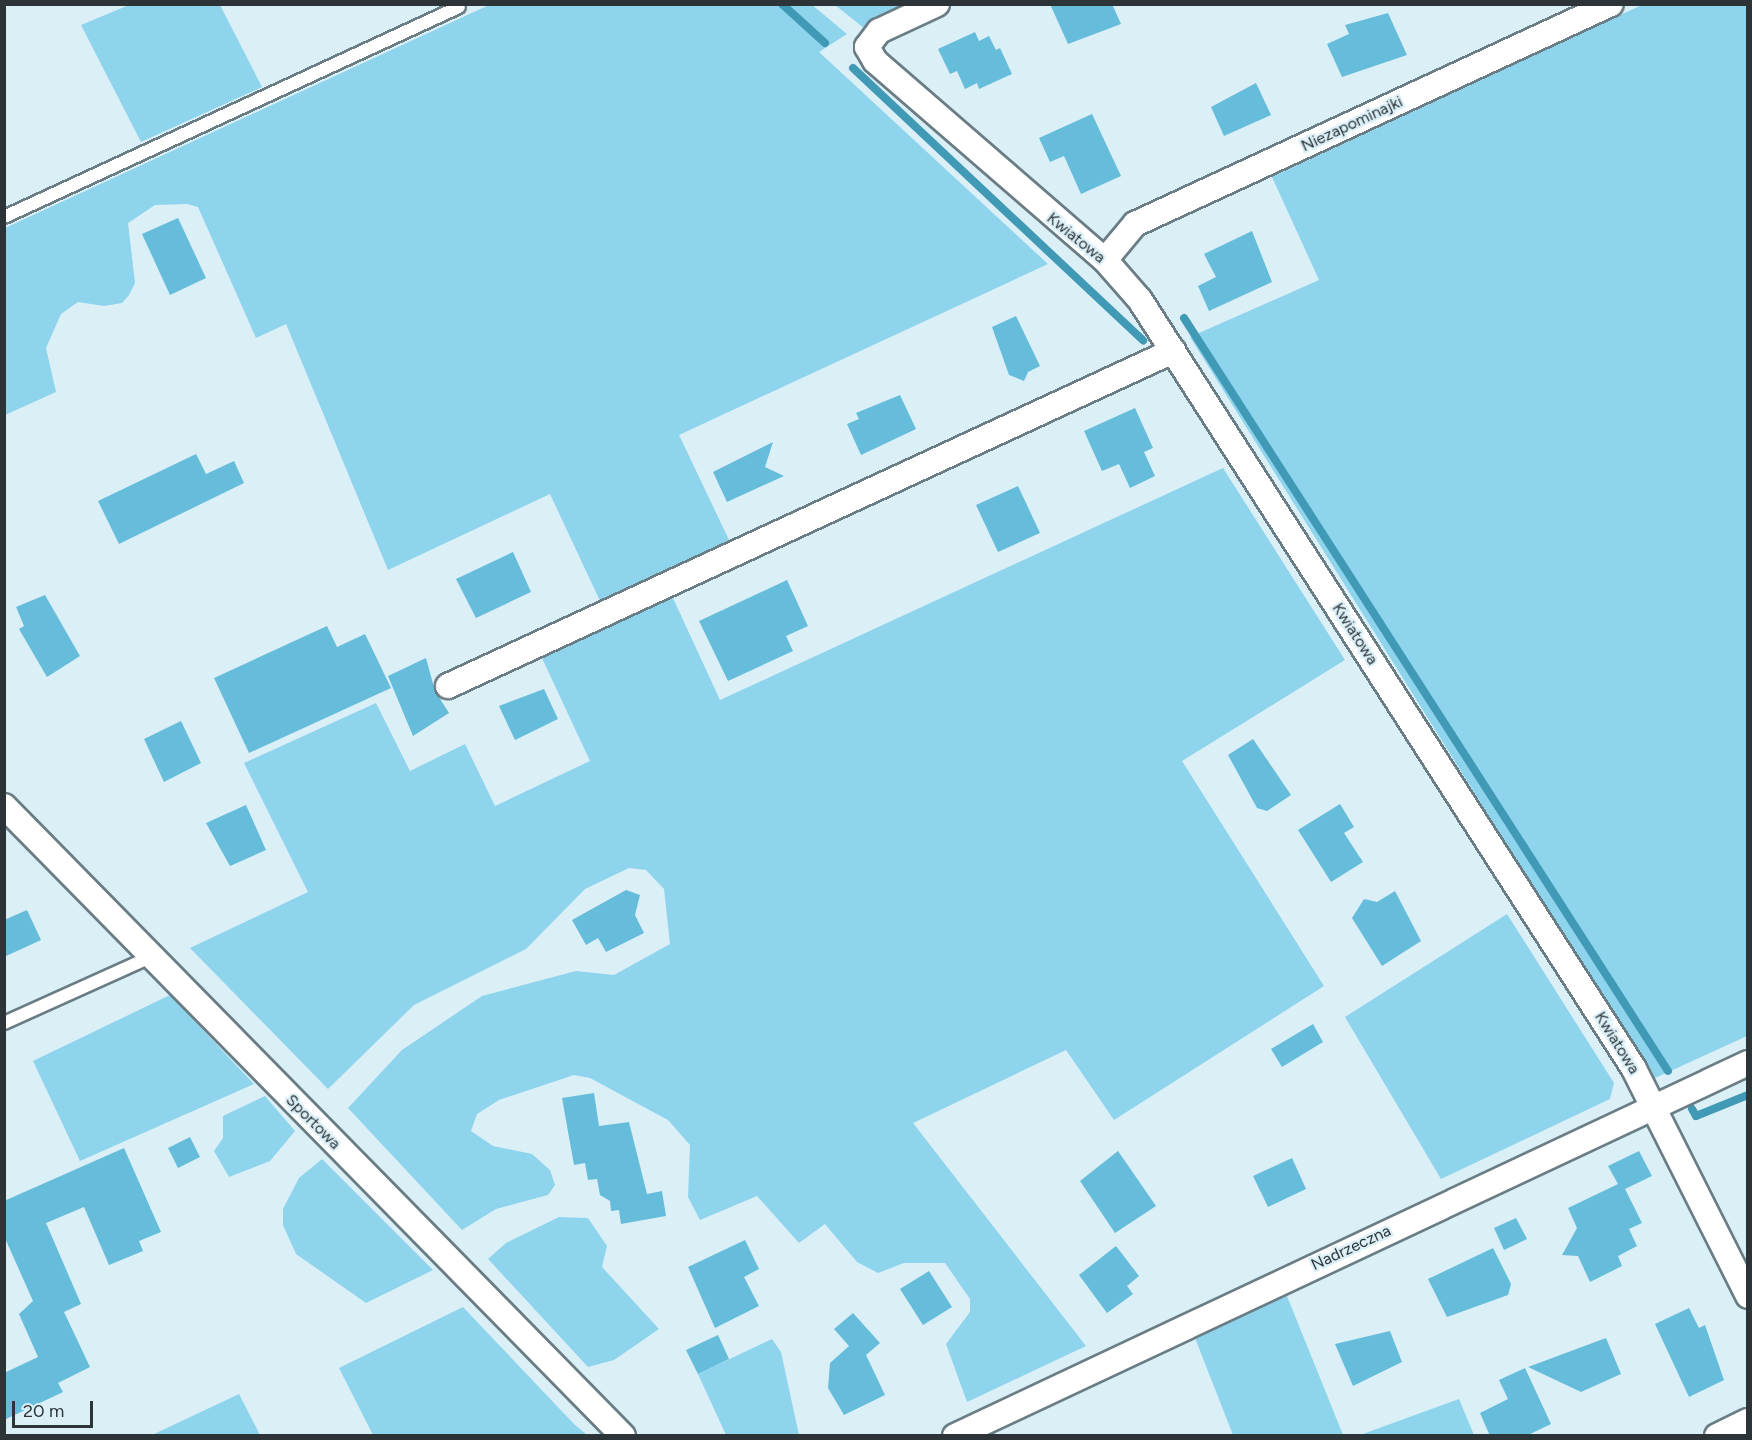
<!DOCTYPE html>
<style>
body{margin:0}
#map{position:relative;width:1752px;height:1440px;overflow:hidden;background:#dbeff7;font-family:Figtree,sans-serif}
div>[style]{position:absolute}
.green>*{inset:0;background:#8ed4ed}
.stream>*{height:8px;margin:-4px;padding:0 4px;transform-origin:4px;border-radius:4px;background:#4099b5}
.building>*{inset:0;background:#66bddb}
.roads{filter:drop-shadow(2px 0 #6a7d84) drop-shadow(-2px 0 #6a7d84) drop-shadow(0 2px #6a7d84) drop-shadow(0 -2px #6a7d84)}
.service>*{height:12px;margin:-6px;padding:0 6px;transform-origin:6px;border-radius:6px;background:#fff}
.minor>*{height:24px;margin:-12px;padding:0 12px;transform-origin:12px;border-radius:12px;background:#fff}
span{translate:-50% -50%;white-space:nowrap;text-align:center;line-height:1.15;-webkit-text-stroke:4.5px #dbeff7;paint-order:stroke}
.street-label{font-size:16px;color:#2c3437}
.frame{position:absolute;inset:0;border:6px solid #2c3437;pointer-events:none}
.scale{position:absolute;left:12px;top:1401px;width:81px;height:27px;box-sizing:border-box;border:3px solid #2c3437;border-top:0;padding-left:8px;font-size:18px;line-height:21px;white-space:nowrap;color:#2c3437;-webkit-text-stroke:4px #dbeff7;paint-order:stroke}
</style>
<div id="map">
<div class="green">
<div style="clip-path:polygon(811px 4px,847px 34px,819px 52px,1048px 264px,679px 435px,730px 542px,600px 601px,550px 494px,388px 570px,286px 324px,256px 338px,198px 207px,187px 204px,155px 205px,128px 223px,135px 283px,129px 295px,122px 303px,104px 306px,78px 302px,61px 314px,46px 348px,56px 392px,5px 415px,5px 228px,489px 5px)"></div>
<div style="clip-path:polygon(129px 5px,220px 5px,262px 87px,141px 142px,81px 25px)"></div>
<div style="clip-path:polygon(835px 5px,914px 5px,864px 28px)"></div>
<div style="clip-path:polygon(1642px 5px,1747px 5px,1747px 1036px,1653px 1079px,1190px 337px,1319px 280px,1272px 177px)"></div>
<div style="clip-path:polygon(1223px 468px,1345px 660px,1182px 761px,1324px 986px,1114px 1120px,1066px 1050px,913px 1123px,1086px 1346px,967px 1402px,946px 1344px,970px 1312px,970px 1299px,945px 1263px,904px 1263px,878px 1273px,857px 1262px,825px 1224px,799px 1243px,757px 1196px,700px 1220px,688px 1197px,690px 1145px,668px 1120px,590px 1078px,574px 1075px,499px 1100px,477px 1114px,471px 1131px,493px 1146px,532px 1154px,550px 1170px,555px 1185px,548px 1195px,496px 1209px,462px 1230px,348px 1108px,402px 1050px,482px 996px,576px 971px,614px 975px,670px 944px,664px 889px,646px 870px,629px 868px,585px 889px,526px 949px,414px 1005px,328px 1089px,190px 948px,308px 892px,244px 763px,376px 703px,410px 771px,465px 744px,495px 806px,590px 761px,541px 656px,672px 596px,720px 700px)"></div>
<div style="clip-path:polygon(1507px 914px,1614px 1083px,1610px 1099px,1441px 1179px,1345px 1017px)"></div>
<div style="clip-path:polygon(170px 995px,254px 1084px,80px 1161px,33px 1061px)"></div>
<div style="clip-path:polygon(265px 1096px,295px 1131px,270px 1161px,229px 1177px,214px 1151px,223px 1138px,223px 1116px)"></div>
<div style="clip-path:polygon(322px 1159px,433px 1270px,366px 1303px,296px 1254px,283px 1225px,283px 1209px,299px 1178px)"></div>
<div style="clip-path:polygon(559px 1217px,588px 1218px,607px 1246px,602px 1267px,659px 1329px,614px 1360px,588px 1367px,488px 1259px,506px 1243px)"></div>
<div style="clip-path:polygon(1287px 1296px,1343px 1435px,1233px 1435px,1195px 1338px)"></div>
<div style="clip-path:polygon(463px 1307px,574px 1424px,587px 1435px,373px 1435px,339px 1368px)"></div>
<div style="clip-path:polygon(772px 1339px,781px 1352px,799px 1435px,726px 1435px,698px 1374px)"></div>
<div style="clip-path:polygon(239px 1394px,260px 1435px,152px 1435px)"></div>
<div style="clip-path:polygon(1459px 1399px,1474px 1435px,1360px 1435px)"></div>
</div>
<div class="stream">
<div style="left:782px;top:4px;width:58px;rotate:42.2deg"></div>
<div style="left:853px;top:68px;width:398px;rotate:43.2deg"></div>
<div style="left:1184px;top:318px;width:895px;rotate:57.27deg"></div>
<div style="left:1692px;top:1109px;width:8px;rotate:60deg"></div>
<div style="left:1696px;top:1116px;width:56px;rotate:-22deg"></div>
</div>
<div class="building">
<div style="clip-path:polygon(1050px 4px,1112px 4px,1121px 24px,1068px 44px)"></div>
<div style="clip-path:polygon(1388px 13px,1407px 55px,1342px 77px,1327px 44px,1349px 34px,1345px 25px)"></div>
<div style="clip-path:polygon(975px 32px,979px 41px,989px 36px,996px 50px,1000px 48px,1012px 74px,979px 89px,977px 83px,965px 89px,957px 71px,950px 74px,938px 49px)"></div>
<div style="clip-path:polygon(1256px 83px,1271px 115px,1224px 136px,1211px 107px)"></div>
<div style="clip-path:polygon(1092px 114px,1121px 176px,1081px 194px,1064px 156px,1050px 162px,1039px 138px)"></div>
<div style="clip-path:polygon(178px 218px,206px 278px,170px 295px,142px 234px)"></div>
<div style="clip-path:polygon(1252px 231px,1272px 282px,1209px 311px,1198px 286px,1216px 277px,1204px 254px)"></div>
<div style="clip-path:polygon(1016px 316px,1040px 366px,1028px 372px,1024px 381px,1009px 375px,992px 327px)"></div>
<div style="clip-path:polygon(900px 395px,916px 429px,861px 455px,847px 424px,859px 419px,856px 413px)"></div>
<div style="clip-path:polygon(1135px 408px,1153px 448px,1144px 452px,1155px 476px,1130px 488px,1119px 464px,1102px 471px,1084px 431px)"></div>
<div style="clip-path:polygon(773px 442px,765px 467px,784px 476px,727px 502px,713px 472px)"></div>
<div style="clip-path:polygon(196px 454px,206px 474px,234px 461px,244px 483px,119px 544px,98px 501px)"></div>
<div style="clip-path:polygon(1018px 486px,1040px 533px,998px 552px,976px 505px)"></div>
<div style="clip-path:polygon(513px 552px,531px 592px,476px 618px,456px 579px)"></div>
<div style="clip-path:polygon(787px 580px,808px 626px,786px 636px,793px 651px,728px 681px,699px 621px)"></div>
<div style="clip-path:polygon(45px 595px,80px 656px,47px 677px,19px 629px,24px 626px,16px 607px)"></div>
<div style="clip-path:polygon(327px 626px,337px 647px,365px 634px,391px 688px,249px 753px,214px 678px)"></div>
<div style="clip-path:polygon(426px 658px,435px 691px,449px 713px,413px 736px,388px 676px)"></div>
<div style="clip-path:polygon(544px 689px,558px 719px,515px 740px,499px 706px)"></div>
<div style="clip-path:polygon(181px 721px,201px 763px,164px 782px,144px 739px)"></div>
<div style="clip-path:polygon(1253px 739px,1291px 795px,1267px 811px,1257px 808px,1228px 755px)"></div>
<div style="clip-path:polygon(1340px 804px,1354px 827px,1344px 833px,1363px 862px,1331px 882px,1298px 830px)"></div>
<div style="clip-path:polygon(246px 805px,266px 850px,230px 866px,206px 823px)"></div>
<div style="clip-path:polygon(626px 890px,640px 895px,635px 915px,644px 933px,606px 952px,598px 938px,586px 945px,572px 920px)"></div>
<div style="clip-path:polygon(1395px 891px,1421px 941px,1382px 966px,1352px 918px,1364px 899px,1377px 902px)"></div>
<div style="clip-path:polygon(27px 910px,41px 940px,4px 957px,4px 920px)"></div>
<div style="clip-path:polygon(1313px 1024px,1323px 1042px,1282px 1067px,1271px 1049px)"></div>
<div style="clip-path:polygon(594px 1093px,599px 1126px,629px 1122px,647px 1194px,662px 1191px,666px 1216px,621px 1224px,619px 1210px,611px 1211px,610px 1201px,600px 1195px,597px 1179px,588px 1180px,585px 1163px,574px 1165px,562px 1098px)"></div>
<div style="clip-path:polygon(190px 1137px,200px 1157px,178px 1168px,168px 1148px)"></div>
<div style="clip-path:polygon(124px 1148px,161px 1232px,139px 1241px,143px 1251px,109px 1265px,84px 1207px,46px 1223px,81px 1304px,64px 1312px,90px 1367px,58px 1383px,63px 1392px,4px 1420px,4px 1373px,38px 1357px,19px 1314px,33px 1301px,4px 1236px,4px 1201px)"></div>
<div style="clip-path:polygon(1118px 1151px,1156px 1206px,1115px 1233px,1080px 1181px)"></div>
<div style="clip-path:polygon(1639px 1151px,1652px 1176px,1625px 1189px,1642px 1223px,1629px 1229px,1637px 1246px,1618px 1256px,1622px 1266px,1590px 1282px,1578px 1256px,1562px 1255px,1577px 1228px,1568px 1208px,1618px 1184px,1608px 1166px)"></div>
<div style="clip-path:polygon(1292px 1158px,1306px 1189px,1268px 1207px,1253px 1176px)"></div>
<div style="clip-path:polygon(1516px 1218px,1527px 1239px,1504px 1250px,1494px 1228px)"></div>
<div style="clip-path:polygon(745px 1240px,759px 1269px,744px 1277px,759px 1306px,715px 1328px,688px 1267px)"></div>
<div style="clip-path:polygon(1116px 1246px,1139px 1276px,1127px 1286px,1133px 1294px,1107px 1313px,1079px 1275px)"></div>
<div style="clip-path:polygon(1493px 1248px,1511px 1284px,1508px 1295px,1447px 1317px,1428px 1279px)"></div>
<div style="clip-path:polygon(929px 1271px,952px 1307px,923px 1325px,900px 1289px)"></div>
<div style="clip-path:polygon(1689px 1308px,1699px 1328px,1705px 1325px,1724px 1380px,1689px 1397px,1655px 1324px)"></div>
<div style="clip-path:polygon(853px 1313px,880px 1343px,866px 1355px,885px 1395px,844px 1415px,828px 1388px,830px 1363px,849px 1346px,834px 1329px)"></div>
<div style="clip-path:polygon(1390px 1331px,1402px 1362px,1353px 1386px,1335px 1344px)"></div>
<div style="clip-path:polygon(718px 1335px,729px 1359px,698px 1374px,686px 1350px)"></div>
<div style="clip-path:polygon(1606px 1338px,1621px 1374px,1581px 1392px,1528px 1367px)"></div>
<div style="clip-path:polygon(1525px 1368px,1551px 1424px,1526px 1436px,1490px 1436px,1480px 1413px,1508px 1399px,1499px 1380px)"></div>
</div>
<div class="roads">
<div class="service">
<div style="left:4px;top:217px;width:501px;rotate:-24.78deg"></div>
<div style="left:4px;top:1023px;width:160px;rotate:-24.3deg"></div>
</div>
<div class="minor">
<div style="left:937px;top:4px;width:64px;rotate:155deg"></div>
<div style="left:879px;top:31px;width:20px;rotate:127deg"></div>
<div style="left:867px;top:47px;width:16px;rotate:60deg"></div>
<div style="left:875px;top:61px;width:304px;rotate:40.9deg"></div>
<div style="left:1105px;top:260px;width:53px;rotate:48.8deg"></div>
<div style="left:1140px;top:300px;width:914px;rotate:57.28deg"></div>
<div style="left:1634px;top:1069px;width:254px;rotate:63.3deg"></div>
<div style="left:1105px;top:260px;width:47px;rotate:-50.2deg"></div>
<div style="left:1135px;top:224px;width:524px;rotate:-24.81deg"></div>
<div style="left:448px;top:686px;width:799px;rotate:-24.8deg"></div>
<div style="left:4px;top:806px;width:883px;rotate:45.5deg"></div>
<div style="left:955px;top:1436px;width:876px;rotate:-25.19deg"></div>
<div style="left:1717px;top:1436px;width:34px;rotate:-26deg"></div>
</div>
</div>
<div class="street-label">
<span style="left:1352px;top:124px;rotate:-25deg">Niezapominajki</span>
<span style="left:1076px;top:238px;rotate:39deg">Kwiatowa</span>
<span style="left:1355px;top:634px;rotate:57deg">Kwiatowa</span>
<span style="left:1617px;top:1043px;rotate:58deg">Kwiatowa</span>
<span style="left:313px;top:1122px;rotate:45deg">Sportowa</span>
<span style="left:1351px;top:1248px;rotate:-25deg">Nadrzeczna</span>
</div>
<div class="frame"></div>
<div class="scale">20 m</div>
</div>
